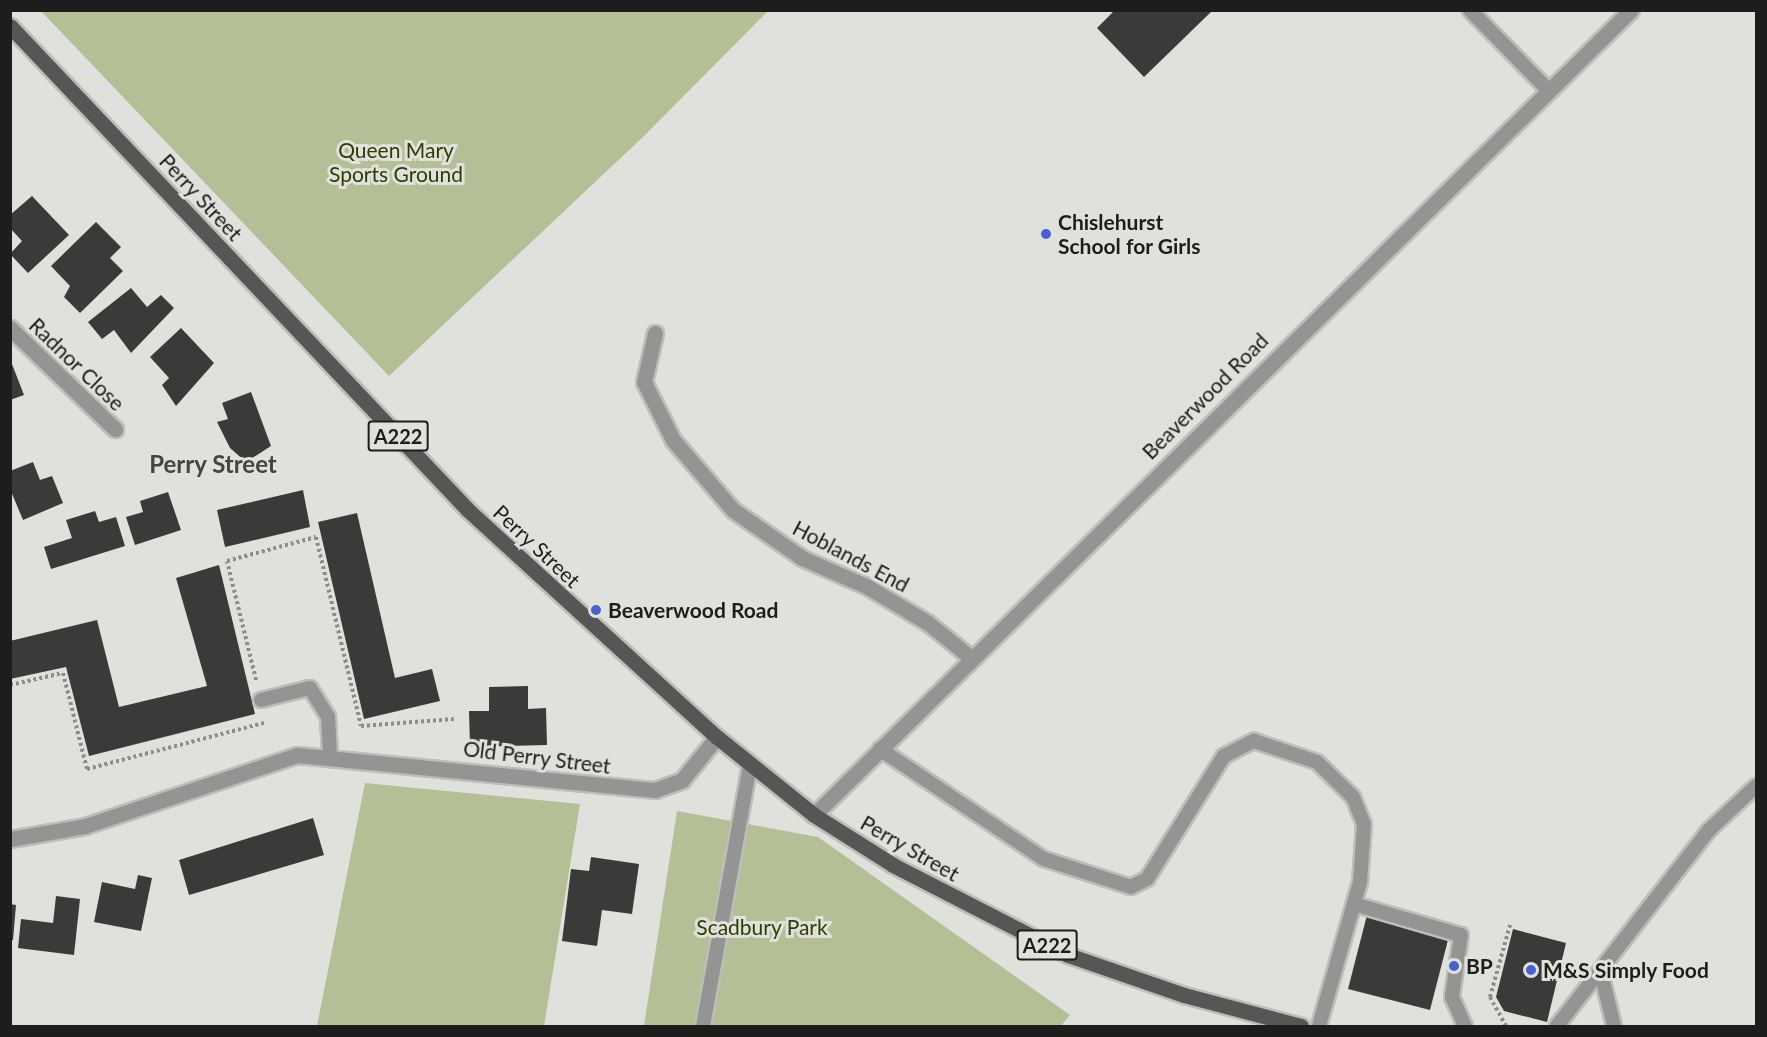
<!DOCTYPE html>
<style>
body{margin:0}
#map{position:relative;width:1767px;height:1037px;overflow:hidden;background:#e0e1dd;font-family:Lato,sans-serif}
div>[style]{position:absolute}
.green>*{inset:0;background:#b3bf95}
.building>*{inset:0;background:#3a3b38}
.path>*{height:4px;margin-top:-2px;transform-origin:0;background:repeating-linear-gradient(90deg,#8c8d8a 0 3px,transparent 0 6px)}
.roads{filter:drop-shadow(2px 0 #bdbeba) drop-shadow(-2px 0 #bdbeba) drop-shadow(0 2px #bdbeba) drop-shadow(0 -2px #bdbeba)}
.service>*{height:14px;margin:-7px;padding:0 7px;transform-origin:7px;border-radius:7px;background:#949593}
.minor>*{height:15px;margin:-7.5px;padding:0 7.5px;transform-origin:7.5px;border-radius:7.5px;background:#949593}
.primary>*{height:15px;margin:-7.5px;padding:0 7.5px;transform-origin:7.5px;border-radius:7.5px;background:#565754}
.dots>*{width:16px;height:16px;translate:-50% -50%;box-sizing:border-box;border:3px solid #e0e1dd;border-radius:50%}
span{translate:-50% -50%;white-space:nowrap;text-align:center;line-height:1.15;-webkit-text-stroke:6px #e0e1dd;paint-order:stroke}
.shield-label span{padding:2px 4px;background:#e0e1dd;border:2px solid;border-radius:4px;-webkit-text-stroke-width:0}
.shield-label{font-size:20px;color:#1d1d1c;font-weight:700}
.park-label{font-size:21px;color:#303c00}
.street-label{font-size:21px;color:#1d1d1c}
.poi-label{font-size:21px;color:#1d1d1c;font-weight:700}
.left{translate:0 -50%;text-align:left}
.quarter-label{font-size:24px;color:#444542;font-weight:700}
.frame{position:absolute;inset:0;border:12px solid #1d1d1c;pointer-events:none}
</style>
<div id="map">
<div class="green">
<div style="clip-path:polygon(41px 11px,768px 11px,644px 136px,389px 376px)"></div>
<div style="clip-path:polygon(365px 783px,580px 804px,544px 1026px,317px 1026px)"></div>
<div style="clip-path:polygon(677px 811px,818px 837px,1070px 1015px,1061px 1026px,644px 1026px)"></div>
</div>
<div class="building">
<div style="clip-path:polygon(1115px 10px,1213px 10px,1144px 77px,1097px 28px)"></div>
<div style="clip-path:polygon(32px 196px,69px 235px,28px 273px,10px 254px,22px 241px,10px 228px,10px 215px)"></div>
<div style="clip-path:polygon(96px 222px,121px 247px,110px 258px,123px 271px,80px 313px,64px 297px,70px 286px,51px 266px)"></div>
<div style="clip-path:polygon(131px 288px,147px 307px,161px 295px,174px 308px,131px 353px,114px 330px,102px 339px,88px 322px)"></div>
<div style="clip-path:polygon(181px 328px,214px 363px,176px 406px,162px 385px,169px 378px,150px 357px)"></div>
<div style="clip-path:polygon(10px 359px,24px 395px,10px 400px)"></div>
<div style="clip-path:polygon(251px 392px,271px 446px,246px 462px,230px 448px,217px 422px,228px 419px,222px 403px)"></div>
<div style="clip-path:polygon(33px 462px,40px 480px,52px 476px,63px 503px,23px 520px,10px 489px,10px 471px)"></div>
<div style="clip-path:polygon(303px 490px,310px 527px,225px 547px,217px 510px)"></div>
<div style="clip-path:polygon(168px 492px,181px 530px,135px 545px,126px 517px,143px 512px,140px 501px)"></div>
<div style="clip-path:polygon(95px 511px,99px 522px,116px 517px,125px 546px,51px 569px,44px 547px,72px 538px,66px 520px)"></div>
<div style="clip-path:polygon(357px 513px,395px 678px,432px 669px,440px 701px,364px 719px,318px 522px)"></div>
<div style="clip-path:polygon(219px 565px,255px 714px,89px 756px,66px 667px,10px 679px,10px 641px,97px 620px,119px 707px,207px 686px,176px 578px)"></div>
<div style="clip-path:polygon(528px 686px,528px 709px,546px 708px,547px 745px,470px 747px,469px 711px,489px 711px,489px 687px)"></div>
<div style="clip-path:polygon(313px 818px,324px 855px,189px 895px,179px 860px)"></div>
<div style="clip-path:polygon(591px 857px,639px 864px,632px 914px,602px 910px,597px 946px,562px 941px,571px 869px,589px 871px)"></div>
<div style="clip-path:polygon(138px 875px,152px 878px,141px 931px,94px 922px,102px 882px,135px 889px)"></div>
<div style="clip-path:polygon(56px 896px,80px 899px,74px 955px,18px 948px,21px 919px,53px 923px)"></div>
<div style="clip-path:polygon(10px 904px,16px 905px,13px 940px,10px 940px)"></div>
<div style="clip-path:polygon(1367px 915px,1449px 936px,1430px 1010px,1348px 989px)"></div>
<div style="clip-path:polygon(1513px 929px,1566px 943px,1547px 1022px,1504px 1011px,1496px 997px)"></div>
</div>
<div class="path">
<div style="left:256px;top:680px;width:122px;rotate:-103.7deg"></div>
<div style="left:227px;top:561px;width:92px;rotate:-15.1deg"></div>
<div style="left:316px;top:537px;width:194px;rotate:76.6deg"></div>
<div style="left:361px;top:726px;width:93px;rotate:-4.3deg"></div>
<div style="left:10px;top:685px;width:54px;rotate:-12.8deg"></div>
<div style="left:63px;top:673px;width:99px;rotate:76deg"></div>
<div style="left:87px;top:769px;width:183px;rotate:-14.6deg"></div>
<div style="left:1506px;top:1026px;width:33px;rotate:-119deg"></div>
<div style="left:1490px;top:997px;width:75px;rotate:-74.5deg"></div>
</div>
<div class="roads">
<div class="service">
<div style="left:1470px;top:10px;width:112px;rotate:45.7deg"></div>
<div style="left:261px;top:700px;width:50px;rotate:-13.8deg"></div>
<div style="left:310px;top:688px;width:34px;rotate:58deg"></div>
<div style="left:328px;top:717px;width:37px;rotate:87deg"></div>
<div style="left:880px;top:749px;width:197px;rotate:33.9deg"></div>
<div style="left:1044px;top:859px;width:91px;rotate:17.8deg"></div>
<div style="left:1131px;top:887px;width:18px;rotate:-27deg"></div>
<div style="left:1147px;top:879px;width:145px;rotate:-58deg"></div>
<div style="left:1224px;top:756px;width:34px;rotate:-27deg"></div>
<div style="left:1254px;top:741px;width:66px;rotate:18.4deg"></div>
<div style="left:1317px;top:762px;width:50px;rotate:44.2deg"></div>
<div style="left:1353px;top:797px;width:29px;rotate:68deg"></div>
<div style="left:1364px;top:824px;width:58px;rotate:93.9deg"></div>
<div style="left:1360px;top:882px;width:150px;rotate:105.9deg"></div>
<div style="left:1354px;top:904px;width:111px;rotate:16.2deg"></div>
<div style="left:1461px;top:935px;width:63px;rotate:98.3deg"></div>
<div style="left:1452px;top:997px;width:32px;rotate:66deg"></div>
<div style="left:1601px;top:973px;width:55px;rotate:76.2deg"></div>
<div style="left:703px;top:1026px;width:265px;rotate:-79.8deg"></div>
<div style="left:1557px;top:1026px;width:248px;rotate:-52.2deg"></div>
<div style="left:1709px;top:830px;width:64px;rotate:-43.1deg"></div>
</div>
<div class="minor">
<div style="left:10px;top:328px;width:146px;rotate:43.9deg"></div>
<div style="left:655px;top:333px;width:50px;rotate:102.7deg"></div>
<div style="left:644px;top:382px;width:65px;rotate:63.4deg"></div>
<div style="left:673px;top:440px;width:92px;rotate:49.4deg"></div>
<div style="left:733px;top:510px;width:84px;rotate:34.8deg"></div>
<div style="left:802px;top:558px;width:72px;rotate:23.7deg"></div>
<div style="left:868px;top:587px;width:70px;rotate:31deg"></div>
<div style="left:928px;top:623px;width:54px;rotate:39deg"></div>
<div style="left:814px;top:815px;width:1147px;rotate:-44.58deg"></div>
<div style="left:10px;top:839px;width:76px;rotate:-9.8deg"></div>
<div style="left:85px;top:826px;width:224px;rotate:-18.5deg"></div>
<div style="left:297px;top:755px;width:360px;rotate:5.6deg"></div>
<div style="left:655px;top:790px;width:29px;rotate:-20deg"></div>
<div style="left:682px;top:780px;width:55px;rotate:-50.9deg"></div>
</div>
<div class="primary">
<div style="left:10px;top:26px;width:666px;rotate:46.58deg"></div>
<div style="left:468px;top:510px;width:337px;rotate:42.4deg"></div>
<div style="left:717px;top:737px;width:124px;rotate:38.8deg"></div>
<div style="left:814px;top:815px;width:93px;rotate:32.3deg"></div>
<div style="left:893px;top:865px;width:197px;rotate:27.2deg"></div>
<div style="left:1068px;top:955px;width:123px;rotate:19deg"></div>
<div style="left:1184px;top:995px;width:121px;rotate:14.8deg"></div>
</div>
</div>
<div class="dots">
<div style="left:1046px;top:234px;background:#495fd3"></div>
<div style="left:596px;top:610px;background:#495fd3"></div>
<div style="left:1454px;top:966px;background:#495fd3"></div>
<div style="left:1531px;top:970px;background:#495fd3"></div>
</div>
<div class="shield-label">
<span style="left:398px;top:436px">A222</span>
<span style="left:1047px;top:945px">A222</span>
</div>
<div class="park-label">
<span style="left:396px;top:162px">Queen Mary<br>Sports Ground</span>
<span style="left:762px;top:927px">Scadbury Park</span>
</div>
<div class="street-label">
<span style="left:201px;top:197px;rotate:47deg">Perry Street</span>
<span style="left:77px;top:364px;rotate:44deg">Radnor Close</span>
<span style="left:1205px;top:396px;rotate:-45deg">Beaverwood Road</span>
<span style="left:537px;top:546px;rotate:43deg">Perry Street</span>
<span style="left:851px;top:556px;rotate:28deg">Hoblands End</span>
<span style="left:537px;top:757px;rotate:7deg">Old Perry Street</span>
<span style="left:910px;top:848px;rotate:30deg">Perry Street</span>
</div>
<div class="poi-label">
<span class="left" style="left:1058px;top:234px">Chislehurst<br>School for Girls</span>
<span class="left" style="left:608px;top:610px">Beaverwood Road</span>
<span class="left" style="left:1466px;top:966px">BP</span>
<span class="left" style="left:1543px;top:970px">M&amp;S Simply Food</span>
</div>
<div class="quarter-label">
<span style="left:213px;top:464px">Perry Street</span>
</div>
<div class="frame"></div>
</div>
